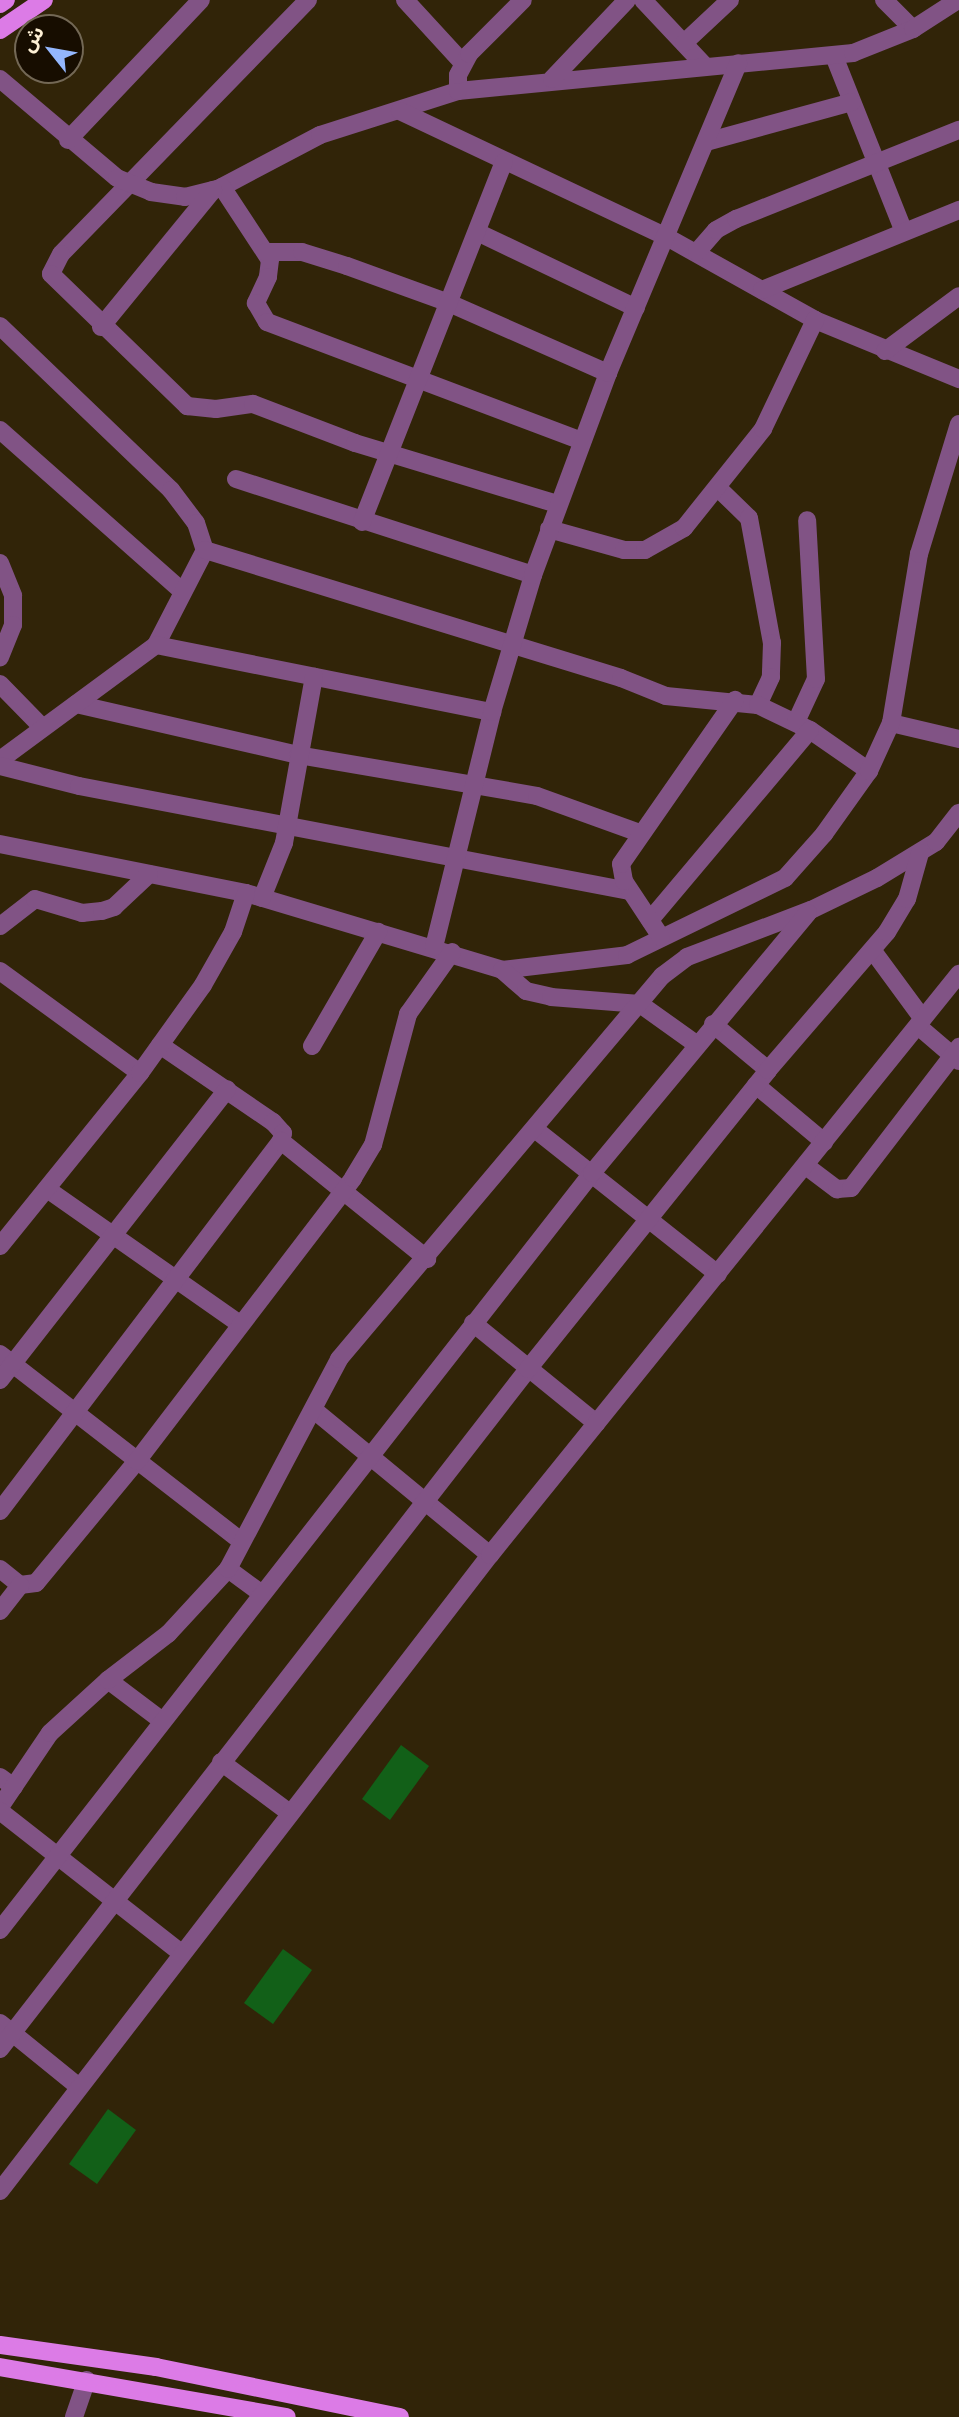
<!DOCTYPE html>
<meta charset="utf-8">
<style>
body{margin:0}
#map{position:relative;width:959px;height:2417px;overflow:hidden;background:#312408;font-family:Roboto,"Noto Sans Arabic",sans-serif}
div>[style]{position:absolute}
.green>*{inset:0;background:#126018}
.minor>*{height:18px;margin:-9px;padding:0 9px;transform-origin:9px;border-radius:9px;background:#815385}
.major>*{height:18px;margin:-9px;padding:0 9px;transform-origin:9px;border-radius:9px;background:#dc7be6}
span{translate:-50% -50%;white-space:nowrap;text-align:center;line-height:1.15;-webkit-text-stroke:6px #170d00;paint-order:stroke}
.north{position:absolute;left:14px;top:14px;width:70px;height:70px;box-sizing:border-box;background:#170d00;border:2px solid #736855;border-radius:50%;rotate:301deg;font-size:19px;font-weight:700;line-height:28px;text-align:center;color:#fef0d5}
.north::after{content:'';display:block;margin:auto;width:24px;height:32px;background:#94b7fd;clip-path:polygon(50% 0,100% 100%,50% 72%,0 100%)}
</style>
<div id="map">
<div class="green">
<div style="clip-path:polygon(401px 1745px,429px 1766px,390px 1820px,362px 1799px)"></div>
<div style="clip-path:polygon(283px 1949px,312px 1970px,273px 2024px,244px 2003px)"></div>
<div style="clip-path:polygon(108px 2109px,136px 2130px,97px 2184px,69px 2164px)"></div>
</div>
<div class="minor">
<div style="left:308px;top:0;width:354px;rotate:134.2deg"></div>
<div style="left:61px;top:254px;width:22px;rotate:117deg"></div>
<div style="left:51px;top:274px;width:190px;rotate:44.1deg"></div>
<div style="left:187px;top:406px;width:29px;rotate:6deg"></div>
<div style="left:216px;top:409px;width:37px;rotate:-8deg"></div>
<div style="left:253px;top:404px;width:109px;rotate:20.9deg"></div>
<div style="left:355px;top:443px;width:211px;rotate:16.8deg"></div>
<div style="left:405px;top:0;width:86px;rotate:47.4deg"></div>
<div style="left:643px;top:0;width:89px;rotate:46.8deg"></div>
<div style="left:884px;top:0;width:41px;rotate:45deg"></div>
<div style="left:684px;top:43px;width:63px;rotate:-43.1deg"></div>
<div style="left:834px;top:56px;width:189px;rotate:68.3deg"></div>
<div style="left:0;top:79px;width:153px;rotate:40.2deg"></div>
<div style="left:117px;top:178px;width:37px;rotate:22deg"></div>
<div style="left:151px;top:192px;width:34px;rotate:8deg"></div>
<div style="left:185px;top:197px;width:34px;rotate:-14deg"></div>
<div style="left:218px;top:189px;width:115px;rotate:-27.9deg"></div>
<div style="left:320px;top:135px;width:145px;rotate:-17.7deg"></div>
<div style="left:458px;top:91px;width:397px;rotate:-5.5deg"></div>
<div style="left:853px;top:53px;width:65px;rotate:-21.8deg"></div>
<div style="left:913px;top:29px;width:54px;rotate:-32.8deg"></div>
<div style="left:552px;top:79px;width:109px;rotate:-46.5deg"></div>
<div style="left:458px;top:91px;width:16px;rotate:-90deg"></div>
<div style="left:458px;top:75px;width:24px;rotate:-62deg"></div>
<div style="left:469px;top:54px;width:76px;rotate:-45deg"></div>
<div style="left:400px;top:111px;width:293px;rotate:25.3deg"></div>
<div style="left:665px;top:236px;width:172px;rotate:29.2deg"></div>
<div style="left:815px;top:320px;width:156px;rotate:22.3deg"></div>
<div style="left:68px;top:140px;width:193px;rotate:-46.5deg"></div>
<div style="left:706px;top:142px;width:151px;rotate:-15.3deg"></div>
<div style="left:222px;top:187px;width:87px;rotate:56.7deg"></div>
<div style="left:270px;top:260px;width:17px;rotate:97deg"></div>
<div style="left:268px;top:277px;width:29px;rotate:115deg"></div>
<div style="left:256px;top:303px;width:22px;rotate:60deg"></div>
<div style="left:267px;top:322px;width:337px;rotate:20.7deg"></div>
<div style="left:477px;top:232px;width:176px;rotate:25.5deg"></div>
<div style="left:266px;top:252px;width:36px"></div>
<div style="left:302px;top:252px;width:47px;rotate:17.3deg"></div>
<div style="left:347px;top:266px;width:109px;rotate:19.9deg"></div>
<div style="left:449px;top:303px;width:174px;rotate:23.8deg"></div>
<div style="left:697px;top:252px;width:29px;rotate:-49deg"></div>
<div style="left:716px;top:230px;width:23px;rotate:-29deg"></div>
<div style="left:736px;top:219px;width:240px;rotate:-21.8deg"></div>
<div style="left:762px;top:290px;width:213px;rotate:-22.1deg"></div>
<div style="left:0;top:326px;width:237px;rotate:43.8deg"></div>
<div style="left:171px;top:490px;width:41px;rotate:52.9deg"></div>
<div style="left:196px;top:523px;width:28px;rotate:72deg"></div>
<div style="left:101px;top:327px;width:177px;rotate:-50.7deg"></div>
<div style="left:885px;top:351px;width:92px;rotate:-36.6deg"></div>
<div style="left:0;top:430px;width:244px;rotate:41.5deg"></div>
<div style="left:236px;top:479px;width:312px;rotate:17.9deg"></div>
<div style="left:718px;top:488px;width:43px;rotate:44.1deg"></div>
<div style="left:749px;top:518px;width:127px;rotate:79.6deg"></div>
<div style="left:772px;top:643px;width:34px;rotate:92deg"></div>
<div style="left:771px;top:677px;width:31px;rotate:115deg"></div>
<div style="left:362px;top:522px;width:387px;rotate:-68.5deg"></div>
<div style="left:549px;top:529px;width:78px;rotate:15.6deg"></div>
<div style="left:624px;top:550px;width:21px"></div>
<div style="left:645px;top:550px;width:45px;rotate:-29.4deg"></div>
<div style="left:684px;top:528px;width:127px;rotate:-51.4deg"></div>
<div style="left:763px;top:429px;width:121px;rotate:-64.5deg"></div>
<div style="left:0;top:563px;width:35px;rotate:68deg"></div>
<div style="left:13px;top:596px;width:29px;rotate:90deg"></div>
<div style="left:13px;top:625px;width:35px;rotate:112deg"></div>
<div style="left:156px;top:645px;width:107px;rotate:-62.7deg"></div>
<div style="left:205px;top:550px;width:435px;rotate:17.1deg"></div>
<div style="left:621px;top:678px;width:48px;rotate:21.8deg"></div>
<div style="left:666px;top:696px;width:92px;rotate:5.6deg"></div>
<div style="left:758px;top:705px;width:58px;rotate:25.7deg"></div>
<div style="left:810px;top:730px;width:72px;rotate:34.8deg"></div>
<div style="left:0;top:684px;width:59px;rotate:45.7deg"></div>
<div style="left:76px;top:704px;width:228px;rotate:12.9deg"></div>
<div style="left:298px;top:755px;width:242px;rotate:9.7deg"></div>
<div style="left:537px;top:796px;width:109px;rotate:19.8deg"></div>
<div style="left:796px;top:722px;width:47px;rotate:-65.1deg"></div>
<div style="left:816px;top:679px;width:159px;rotate:-93.2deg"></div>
<div style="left:891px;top:723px;width:70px;rotate:13.2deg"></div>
<div style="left:0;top:760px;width:194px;rotate:-36.4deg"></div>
<div style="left:156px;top:645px;width:343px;rotate:11.3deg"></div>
<div style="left:0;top:766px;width:81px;rotate:14.2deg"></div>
<div style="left:79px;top:786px;width:560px;rotate:10.81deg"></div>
<div style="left:0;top:844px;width:251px;rotate:11.3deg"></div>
<div style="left:246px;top:893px;width:267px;rotate:16.7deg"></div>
<div style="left:502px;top:970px;width:126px;rotate:-6.8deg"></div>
<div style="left:627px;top:955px;width:176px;rotate:-26deg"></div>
<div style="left:785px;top:878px;width:59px;rotate:-48.4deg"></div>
<div style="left:824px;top:834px;width:77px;rotate:-54.5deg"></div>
<div style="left:869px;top:771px;width:53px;rotate:-65.4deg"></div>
<div style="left:891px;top:723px;width:171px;rotate:-80.6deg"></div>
<div style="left:919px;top:554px;width:136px;rotate:-72.9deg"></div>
<div style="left:262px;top:898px;width:59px;rotate:-68.2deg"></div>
<div style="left:284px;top:843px;width:169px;rotate:-79.8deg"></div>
<div style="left:650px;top:920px;width:248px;rotate:-49.9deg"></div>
<div style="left:0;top:926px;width:44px;rotate:-37.6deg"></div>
<div style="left:35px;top:899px;width:49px;rotate:16.6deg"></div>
<div style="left:82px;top:913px;width:20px;rotate:-6deg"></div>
<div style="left:102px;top:911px;width:13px;rotate:-18deg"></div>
<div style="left:114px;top:907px;width:48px;rotate:-43.3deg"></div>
<div style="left:661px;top:937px;width:67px;rotate:-123.5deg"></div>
<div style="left:624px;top:881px;width:17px;rotate:-100deg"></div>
<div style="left:621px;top:864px;width:200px;rotate:-55.2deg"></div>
<div style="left:434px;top:947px;width:242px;rotate:-76.1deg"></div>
<div style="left:492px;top:712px;width:143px;rotate:-73.3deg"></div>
<div style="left:533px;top:575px;width:215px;rotate:-69.6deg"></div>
<div style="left:608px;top:373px;width:336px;rotate:-67.2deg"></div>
<div style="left:873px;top:951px;width:84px;rotate:53.7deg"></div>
<div style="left:502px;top:970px;width:32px;rotate:41deg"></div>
<div style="left:526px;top:991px;width:26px;rotate:13deg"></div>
<div style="left:551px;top:997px;width:89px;rotate:4.5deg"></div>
<div style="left:640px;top:1004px;width:69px;rotate:35.5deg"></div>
<div style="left:0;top:971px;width:173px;rotate:36.1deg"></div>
<div style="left:713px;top:1024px;width:72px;rotate:39.9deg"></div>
<div style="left:918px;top:1026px;width:54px;rotate:40.5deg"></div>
<div style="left:160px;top:1045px;width:137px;rotate:34.3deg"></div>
<div style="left:273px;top:1122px;width:15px;rotate:48deg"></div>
<div style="left:283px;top:1133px;width:8px;rotate:104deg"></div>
<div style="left:312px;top:1046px;width:132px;rotate:-59.9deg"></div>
<div style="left:756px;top:1085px;width:89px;rotate:40deg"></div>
<div style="left:536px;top:1130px;width:232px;rotate:38.4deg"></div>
<div style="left:806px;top:1166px;width:39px;rotate:37deg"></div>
<div style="left:837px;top:1189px;width:14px;rotate:-4deg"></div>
<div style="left:851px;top:1188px;width:178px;rotate:-52.5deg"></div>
<div style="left:47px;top:1189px;width:236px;rotate:35deg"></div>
<div style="left:0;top:1246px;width:223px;rotate:-51deg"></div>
<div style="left:140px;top:1073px;width:108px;rotate:-54.4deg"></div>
<div style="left:203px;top:985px;width:61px;rotate:-60.5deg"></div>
<div style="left:233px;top:932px;width:41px;rotate:-71.6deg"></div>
<div style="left:473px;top:1323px;width:159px;rotate:39.1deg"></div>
<div style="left:0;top:1354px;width:306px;rotate:37.8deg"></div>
<div style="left:0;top:1380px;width:369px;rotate:-52deg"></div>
<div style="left:314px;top:1410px;width:228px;rotate:39.5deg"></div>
<div style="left:0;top:1511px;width:465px;rotate:-52.8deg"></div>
<div style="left:281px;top:1141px;width:188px;rotate:38.9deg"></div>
<div style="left:0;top:1569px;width:26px;rotate:39deg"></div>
<div style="left:20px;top:1585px;width:16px;rotate:-7deg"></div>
<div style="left:36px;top:1583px;width:158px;rotate:-50.4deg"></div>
<div style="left:137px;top:1461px;width:356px;rotate:-52.6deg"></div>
<div style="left:353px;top:1178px;width:39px;rotate:-59deg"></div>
<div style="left:373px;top:1145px;width:136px;rotate:-75deg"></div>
<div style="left:408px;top:1014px;width:76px;rotate:-54.6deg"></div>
<div style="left:228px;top:1569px;width:42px;rotate:36.3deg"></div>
<div style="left:0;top:1611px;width:33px;rotate:-52deg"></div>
<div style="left:108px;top:1680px;width:66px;rotate:37deg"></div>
<div style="left:221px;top:1762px;width:86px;rotate:36.5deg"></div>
<div style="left:0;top:1777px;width:17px;rotate:36deg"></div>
<div style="left:0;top:1807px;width:89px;rotate:-56deg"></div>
<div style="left:50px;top:1733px;width:79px;rotate:-42.4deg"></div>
<div style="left:108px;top:1680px;width:76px;rotate:-37.5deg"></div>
<div style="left:168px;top:1634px;width:88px;rotate:-47.3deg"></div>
<div style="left:228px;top:1569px;width:238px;rotate:-62.1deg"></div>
<div style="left:339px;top:1359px;width:501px;rotate:-49.86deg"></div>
<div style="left:662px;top:976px;width:31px;rotate:-37deg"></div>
<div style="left:687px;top:957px;width:133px;rotate:-20.8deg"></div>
<div style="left:811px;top:910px;width:73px;rotate:-25.9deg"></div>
<div style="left:877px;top:878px;width:69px;rotate:-31.4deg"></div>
<div style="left:936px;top:842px;width:37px;rotate:-52deg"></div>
<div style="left:0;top:1811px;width:230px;rotate:38.1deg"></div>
<div style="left:0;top:1930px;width:961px;rotate:-51.97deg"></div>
<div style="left:592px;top:1173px;width:338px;rotate:-50.3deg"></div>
<div style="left:0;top:2023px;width:102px;rotate:39deg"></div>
<div style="left:0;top:2049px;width:861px;rotate:-52.17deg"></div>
<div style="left:528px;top:1369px;width:383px;rotate:-51.2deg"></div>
<div style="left:768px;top:1070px;width:182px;rotate:-49.2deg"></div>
<div style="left:887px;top:932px;width:39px;rotate:-59deg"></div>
<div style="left:907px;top:899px;width:48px;rotate:-74.2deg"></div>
<div style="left:0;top:2191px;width:803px;rotate:-52.39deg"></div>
<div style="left:490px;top:1555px;width:747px;rotate:-51.09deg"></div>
<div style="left:74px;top:2417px;width:39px;rotate:-71deg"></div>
</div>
<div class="major">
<div style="left:0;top:4px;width:7px;rotate:-34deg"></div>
<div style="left:0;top:30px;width:53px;rotate:-34.3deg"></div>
<div style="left:0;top:2345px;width:158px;rotate:8deg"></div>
<div style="left:156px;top:2367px;width:249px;rotate:11.6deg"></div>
<div style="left:0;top:2367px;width:291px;rotate:9.9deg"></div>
</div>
<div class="north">ش</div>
</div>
